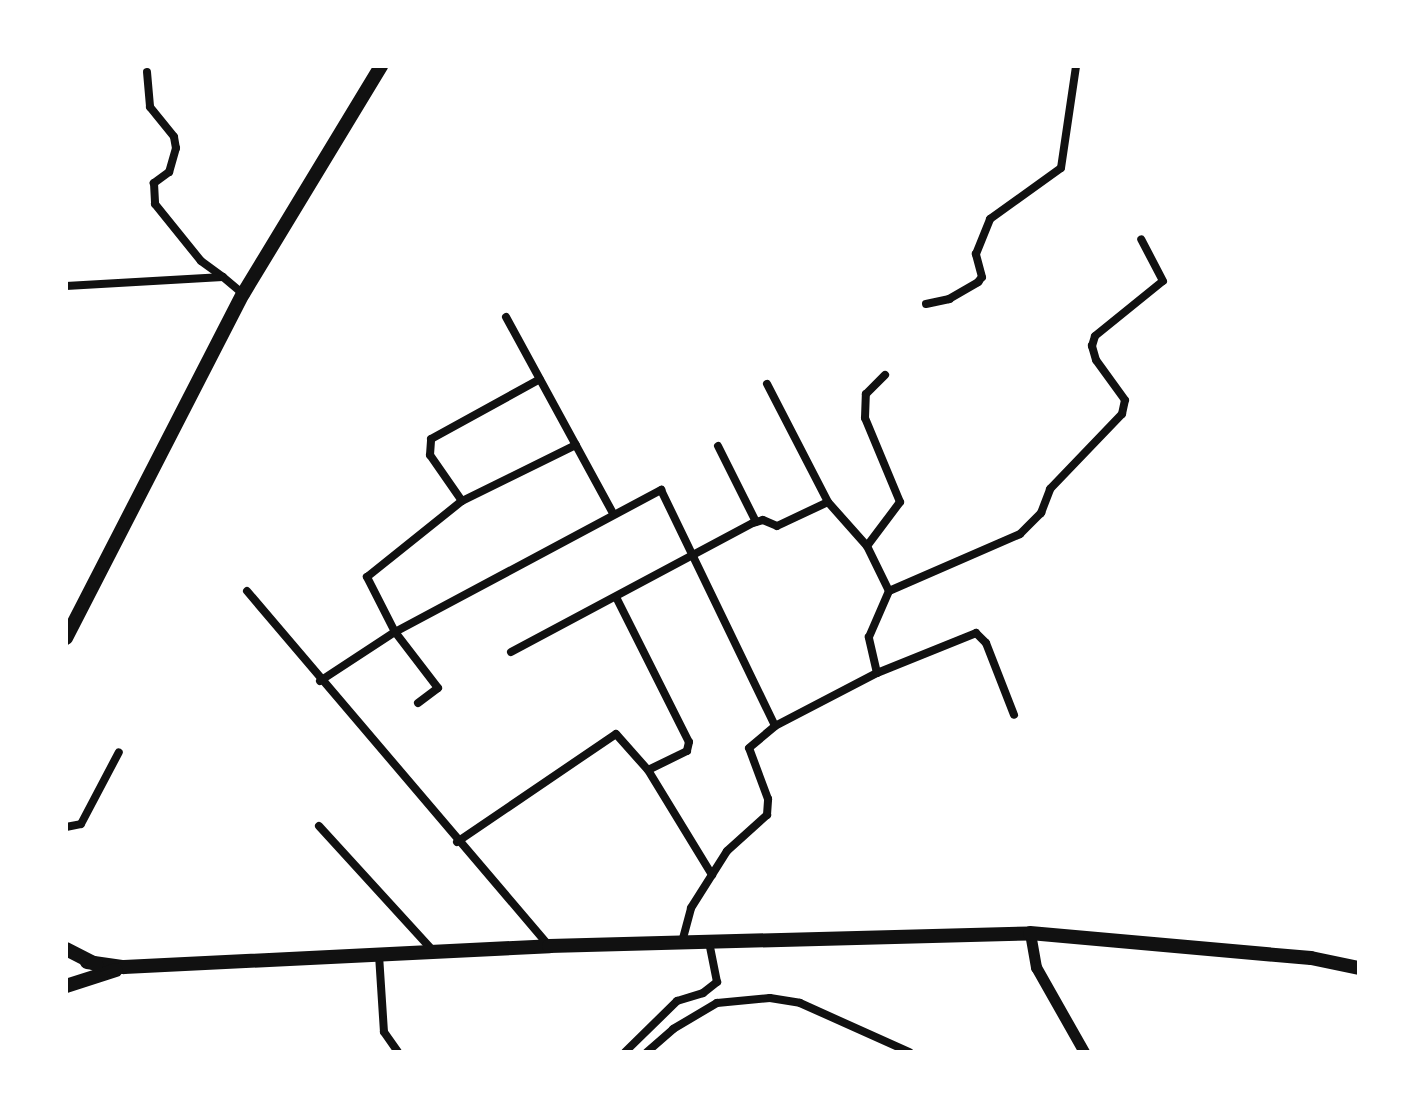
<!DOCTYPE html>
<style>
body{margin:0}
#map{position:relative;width:1425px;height:1118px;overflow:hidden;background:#fff;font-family:"PT Sans",sans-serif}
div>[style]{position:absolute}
.minor>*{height:8px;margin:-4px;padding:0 4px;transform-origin:4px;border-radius:4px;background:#111}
.tertiary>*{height:11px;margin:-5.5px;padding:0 5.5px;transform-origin:5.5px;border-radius:5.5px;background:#111}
.primary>*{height:14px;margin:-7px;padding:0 7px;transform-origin:7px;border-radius:7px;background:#111}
.trunk>*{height:14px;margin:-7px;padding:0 7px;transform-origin:7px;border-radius:7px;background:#111}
span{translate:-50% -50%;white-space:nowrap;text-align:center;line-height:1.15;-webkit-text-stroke:6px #fff;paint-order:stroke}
.frame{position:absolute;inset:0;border:68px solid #fff;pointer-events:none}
</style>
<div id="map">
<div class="minor">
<div style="left:147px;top:72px;width:35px;rotate:85deg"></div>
<div style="left:150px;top:107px;width:38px;rotate:51deg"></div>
<div style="left:174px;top:137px;width:11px;rotate:80deg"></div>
<div style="left:176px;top:148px;width:25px;rotate:106deg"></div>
<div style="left:169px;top:172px;width:19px;rotate:144deg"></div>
<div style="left:154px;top:183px;width:21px;rotate:87deg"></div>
<div style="left:155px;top:204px;width:73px;rotate:51.1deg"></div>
<div style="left:201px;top:261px;width:27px;rotate:36deg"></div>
<div style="left:66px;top:286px;width:157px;rotate:-3.3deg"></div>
<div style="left:223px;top:277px;width:26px;rotate:40deg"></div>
<div style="left:926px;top:304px;width:24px;rotate:-12deg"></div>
<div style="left:949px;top:299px;width:34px;rotate:-30deg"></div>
<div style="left:978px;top:282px;width:6px;rotate:-51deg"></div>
<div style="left:982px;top:277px;width:24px;rotate:-105deg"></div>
<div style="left:976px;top:254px;width:38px;rotate:-68deg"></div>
<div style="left:990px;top:219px;width:87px;rotate:-35.7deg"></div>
<div style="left:1061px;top:168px;width:103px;rotate:-81.6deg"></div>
<div style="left:506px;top:317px;width:223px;rotate:61.4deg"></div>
<div style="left:718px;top:446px;width:85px;rotate:63.4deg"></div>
<div style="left:462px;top:501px;width:56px;rotate:-124.8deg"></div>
<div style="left:430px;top:455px;width:16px;rotate:-86deg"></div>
<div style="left:431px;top:439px;width:124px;rotate:-28.8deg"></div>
<div style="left:867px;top:546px;width:55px;rotate:-53.1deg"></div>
<div style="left:900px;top:502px;width:91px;rotate:-112.6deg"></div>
<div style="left:865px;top:418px;width:24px;rotate:-88deg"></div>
<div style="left:866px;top:394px;width:27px;rotate:-45deg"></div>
<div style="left:247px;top:591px;width:465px;rotate:49.6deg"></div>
<div style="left:889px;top:591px;width:143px;rotate:-23.5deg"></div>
<div style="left:1020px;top:534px;width:30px;rotate:-45deg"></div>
<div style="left:1041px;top:513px;width:26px;rotate:-69deg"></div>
<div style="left:1050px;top:489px;width:104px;rotate:-46.2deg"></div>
<div style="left:1122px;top:414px;width:14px;rotate:-78deg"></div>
<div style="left:1125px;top:400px;width:49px;rotate:-125.9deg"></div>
<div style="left:1096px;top:360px;width:15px;rotate:-106deg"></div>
<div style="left:1092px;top:346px;width:10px;rotate:-73deg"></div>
<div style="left:1095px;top:336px;width:87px;rotate:-39deg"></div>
<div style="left:1163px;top:281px;width:47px;rotate:-117.6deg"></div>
<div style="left:616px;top:597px;width:162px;rotate:63.3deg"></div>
<div style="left:689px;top:742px;width:9px;rotate:103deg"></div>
<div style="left:687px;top:751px;width:43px;rotate:154deg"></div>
<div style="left:511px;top:652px;width:274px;rotate:-28.1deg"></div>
<div style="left:753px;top:523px;width:10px;rotate:-17deg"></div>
<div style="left:763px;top:520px;width:15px;rotate:23deg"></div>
<div style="left:777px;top:526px;width:56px;rotate:-25.2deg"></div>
<div style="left:828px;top:502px;width:133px;rotate:-117.3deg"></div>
<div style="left:877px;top:673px;width:107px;rotate:-22deg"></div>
<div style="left:976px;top:633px;width:14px;rotate:45deg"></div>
<div style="left:986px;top:643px;width:77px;rotate:68.7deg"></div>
<div style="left:320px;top:681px;width:90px;rotate:-33.2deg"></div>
<div style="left:395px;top:632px;width:302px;rotate:-28.1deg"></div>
<div style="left:661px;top:490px;width:262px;rotate:64.2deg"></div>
<div style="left:418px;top:703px;width:25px;rotate:-37deg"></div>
<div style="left:438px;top:688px;width:71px;rotate:-127.5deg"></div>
<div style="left:395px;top:632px;width:62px;rotate:-117deg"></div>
<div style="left:367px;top:577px;width:122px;rotate:-38.7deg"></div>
<div style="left:462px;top:501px;width:127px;rotate:-26.2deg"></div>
<div style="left:319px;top:826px;width:171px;rotate:47.6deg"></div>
<div style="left:66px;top:827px;width:15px;rotate:-11deg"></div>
<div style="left:81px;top:824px;width:81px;rotate:-62.2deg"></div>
<div style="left:457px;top:842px;width:192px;rotate:-34.2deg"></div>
<div style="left:616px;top:734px;width:48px;rotate:48.4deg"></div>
<div style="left:648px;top:770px;width:123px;rotate:58.6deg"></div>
<div style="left:682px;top:942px;width:35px;rotate:-75deg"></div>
<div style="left:691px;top:908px;width:67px;rotate:-57.7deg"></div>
<div style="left:727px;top:851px;width:54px;rotate:-42deg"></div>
<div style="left:767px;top:815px;width:16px;rotate:-86deg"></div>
<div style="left:768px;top:799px;width:54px;rotate:-110.4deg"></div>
<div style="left:749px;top:748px;width:34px;rotate:-40deg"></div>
<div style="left:775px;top:726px;width:115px;rotate:-27.5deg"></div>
<div style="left:877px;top:673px;width:37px;rotate:-103deg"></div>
<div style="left:869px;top:637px;width:50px;rotate:-66.5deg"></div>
<div style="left:889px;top:591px;width:50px;rotate:-116.1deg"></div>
<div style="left:867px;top:546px;width:59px;rotate:-131.6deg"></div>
<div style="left:379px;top:955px;width:77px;rotate:86.3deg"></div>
<div style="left:384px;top:1032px;width:24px;rotate:55deg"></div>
<div style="left:625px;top:1052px;width:73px;rotate:-44.4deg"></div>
<div style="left:677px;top:1001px;width:27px;rotate:-17deg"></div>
<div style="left:703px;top:993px;width:18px;rotate:-38deg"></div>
<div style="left:717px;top:982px;width:41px;rotate:-101.3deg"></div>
<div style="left:647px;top:1052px;width:35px;rotate:-41deg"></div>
<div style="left:673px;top:1029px;width:51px;rotate:-30.6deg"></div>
<div style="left:717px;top:1003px;width:53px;rotate:-5.4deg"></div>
<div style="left:770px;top:998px;width:30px;rotate:9deg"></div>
<div style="left:800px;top:1003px;width:120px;rotate:24.2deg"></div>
</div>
<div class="tertiary">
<div style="left:1030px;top:933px;width:35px;rotate:80deg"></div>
<div style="left:1036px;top:967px;width:98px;rotate:60.5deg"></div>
</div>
<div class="primary">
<div style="left:87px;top:962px;width:37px;rotate:8deg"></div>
<div style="left:124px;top:967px;width:426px;rotate:-2.8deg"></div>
<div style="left:549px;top:946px;width:481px;rotate:-1.5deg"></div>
<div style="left:1030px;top:933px;width:282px;rotate:5.1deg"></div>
<div style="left:1311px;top:958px;width:49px;rotate:11.8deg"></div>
<div style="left:66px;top:986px;width:52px;rotate:-17.7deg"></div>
</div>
<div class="trunk">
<div style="left:66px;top:638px;width:387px;rotate:-62.8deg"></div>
<div style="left:243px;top:294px;width:267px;rotate:-58.8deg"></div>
<div style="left:66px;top:949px;width:34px;rotate:27deg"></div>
</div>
<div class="frame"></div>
</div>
